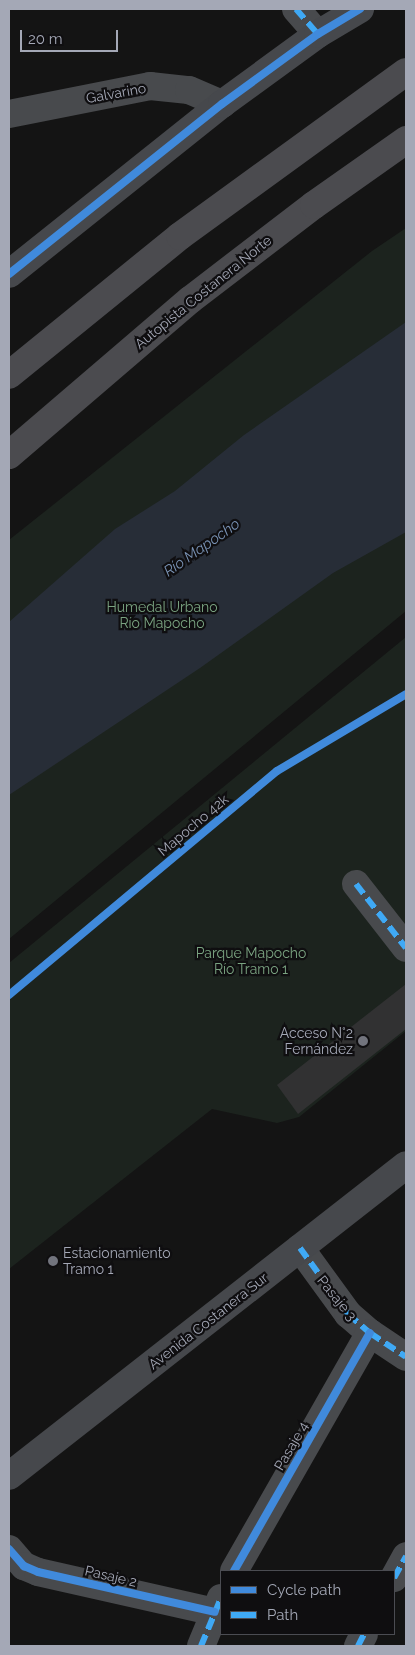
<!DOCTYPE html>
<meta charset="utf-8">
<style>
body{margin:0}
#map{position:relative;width:415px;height:1655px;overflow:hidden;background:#141414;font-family:Raleway,sans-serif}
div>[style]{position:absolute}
.green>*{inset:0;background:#1c231e}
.water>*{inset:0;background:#272d37}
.building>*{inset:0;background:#313132}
.street>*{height:28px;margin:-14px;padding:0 14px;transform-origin:14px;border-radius:14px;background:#484a4d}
.secondary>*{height:28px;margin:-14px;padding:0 14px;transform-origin:14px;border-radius:14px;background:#46484c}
.highway>*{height:28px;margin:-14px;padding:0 14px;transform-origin:14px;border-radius:14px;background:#4b4b4f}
.quiet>*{height:6px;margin-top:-3px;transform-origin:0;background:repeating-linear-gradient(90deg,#3fa9f5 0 12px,transparent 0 18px)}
.cycleway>*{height:8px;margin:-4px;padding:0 4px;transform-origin:4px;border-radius:4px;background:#408adc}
.dots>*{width:14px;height:14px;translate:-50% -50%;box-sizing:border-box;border:2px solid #0f0e10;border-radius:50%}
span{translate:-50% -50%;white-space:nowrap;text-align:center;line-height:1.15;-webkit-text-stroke:4.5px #0f0e10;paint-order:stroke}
.street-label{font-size:14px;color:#a4a8b6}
.park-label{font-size:14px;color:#7aa381}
.poi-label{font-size:14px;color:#a4a8b6}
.right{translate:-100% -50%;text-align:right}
.left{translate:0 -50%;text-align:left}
.water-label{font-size:15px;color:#7992b4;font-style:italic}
.frame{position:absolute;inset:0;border:10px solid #a4a8b6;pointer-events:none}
.legend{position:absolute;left:220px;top:1570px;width:175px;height:65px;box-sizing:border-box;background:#0f0e10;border:1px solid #4b4c52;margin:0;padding:6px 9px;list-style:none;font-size:15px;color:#a4a8b6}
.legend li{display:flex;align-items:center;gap:10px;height:25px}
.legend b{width:25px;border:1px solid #4b4c52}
.scale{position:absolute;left:20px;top:30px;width:98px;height:22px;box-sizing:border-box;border:2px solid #a4a8b6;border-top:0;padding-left:6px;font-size:15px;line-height:18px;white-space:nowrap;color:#a4a8b6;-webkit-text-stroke:4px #0f0e10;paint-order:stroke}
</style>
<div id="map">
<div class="green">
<div style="clip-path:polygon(406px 228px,406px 611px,9px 939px,9px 540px,372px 251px)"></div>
<div style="clip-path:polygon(406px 637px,406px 1031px,299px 1117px,277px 1123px,212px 1109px,9px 1269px,9px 963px)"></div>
</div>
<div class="water">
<div style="clip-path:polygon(406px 322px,406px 532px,333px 573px,200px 668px,9px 795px,9px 622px,115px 529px,175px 491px,244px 435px)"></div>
</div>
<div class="building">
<div style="clip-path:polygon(406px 984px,406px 1029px,298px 1114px,277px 1085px)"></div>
</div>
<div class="street">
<div style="left:296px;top:9px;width:33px;rotate:49deg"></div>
<div style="left:9px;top:114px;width:144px;rotate:-11.2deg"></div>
<div style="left:150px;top:86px;width:39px;rotate:6deg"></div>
<div style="left:189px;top:90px;width:36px;rotate:23deg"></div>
<div style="left:356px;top:884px;width:81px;rotate:52deg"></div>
<div style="left:300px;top:1248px;width:82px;rotate:54deg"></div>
<div style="left:348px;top:1314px;width:29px;rotate:41deg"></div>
<div style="left:370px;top:1333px;width:43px;rotate:33.7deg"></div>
<div style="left:9px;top:1549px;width:23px;rotate:49deg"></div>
<div style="left:24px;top:1566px;width:15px;rotate:23deg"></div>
<div style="left:38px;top:1572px;width:181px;rotate:12.7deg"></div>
<div style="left:234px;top:1571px;width:274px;rotate:-60.3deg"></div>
<div style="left:394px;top:1578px;width:25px;rotate:-61deg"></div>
<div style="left:201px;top:1646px;width:52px;rotate:-67.4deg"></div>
<div style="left:358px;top:1646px;width:13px;rotate:-63deg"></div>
</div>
<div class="secondary">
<div style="left:9px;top:274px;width:273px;rotate:-38.6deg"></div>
<div style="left:222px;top:104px;width:119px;rotate:-36.1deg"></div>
<div style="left:318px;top:34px;width:49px;rotate:-30.8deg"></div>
<div style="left:9px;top:1476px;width:504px;rotate:-38.07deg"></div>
</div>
<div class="highway">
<div style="left:9px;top:375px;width:220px;rotate:-39.1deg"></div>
<div style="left:180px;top:236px;width:279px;rotate:-36deg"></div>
<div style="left:9px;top:455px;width:238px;rotate:-40.6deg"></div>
<div style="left:190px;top:300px;width:156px;rotate:-37.5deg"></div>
<div style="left:314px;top:205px;width:113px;rotate:-35.2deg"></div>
</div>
<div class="quiet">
<div style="left:296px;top:9px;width:33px;rotate:49deg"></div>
<div style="left:356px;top:884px;width:81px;rotate:52deg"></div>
<div style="left:300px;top:1248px;width:82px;rotate:54deg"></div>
<div style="left:348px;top:1314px;width:29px;rotate:41deg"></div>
<div style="left:370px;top:1333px;width:43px;rotate:33.7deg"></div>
<div style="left:394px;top:1578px;width:25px;rotate:-61deg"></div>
<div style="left:201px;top:1646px;width:52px;rotate:-67.4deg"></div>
<div style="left:358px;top:1646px;width:13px;rotate:-63deg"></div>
</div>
<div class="cycleway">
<div style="left:9px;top:274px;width:273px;rotate:-38.6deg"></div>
<div style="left:222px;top:104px;width:119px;rotate:-36.1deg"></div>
<div style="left:318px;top:34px;width:49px;rotate:-30.8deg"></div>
<div style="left:9px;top:995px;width:349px;rotate:-39.9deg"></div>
<div style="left:277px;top:771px;width:150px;rotate:-30.8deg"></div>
<div style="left:9px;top:1549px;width:23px;rotate:49deg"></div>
<div style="left:24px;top:1566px;width:15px;rotate:23deg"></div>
<div style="left:38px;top:1572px;width:181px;rotate:12.7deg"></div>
<div style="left:234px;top:1571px;width:274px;rotate:-60.3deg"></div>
</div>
<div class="dots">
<div style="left:363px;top:1041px;background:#72747d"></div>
<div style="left:53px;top:1261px;background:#72747d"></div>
</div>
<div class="street-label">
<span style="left:116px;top:93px;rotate:-10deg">Galvarino</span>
<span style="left:203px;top:292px;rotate:-39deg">Autopista Costanera Norte</span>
<span style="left:193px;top:825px;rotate:-40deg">Mapocho 42k</span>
<span style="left:337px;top:1298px;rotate:51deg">Pasaje 3</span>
<span style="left:208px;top:1321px;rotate:-38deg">Avenida Costanera Sur</span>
<span style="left:291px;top:1446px;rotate:-60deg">Pasaje 4</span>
<span style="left:111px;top:1576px;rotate:13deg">Pasaje 2</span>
</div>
<div class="park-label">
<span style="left:162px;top:615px">Humedal Urbano<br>Río Mapocho</span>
<span style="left:251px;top:961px">Parque Mapocho<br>Río Tramo 1</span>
</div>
<div class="poi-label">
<span class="right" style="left:353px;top:1041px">Acceso N°2<br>Fernández</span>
<span class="left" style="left:63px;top:1261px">Estacionamiento<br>Tramo 1</span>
</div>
<div class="water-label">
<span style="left:202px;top:548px;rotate:-35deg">Río Mapocho</span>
</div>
<div class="frame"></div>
<ul class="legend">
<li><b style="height:6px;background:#408adc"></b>Cycle path</li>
<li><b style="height:6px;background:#3fa9f5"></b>Path</li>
</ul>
<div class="scale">20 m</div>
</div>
